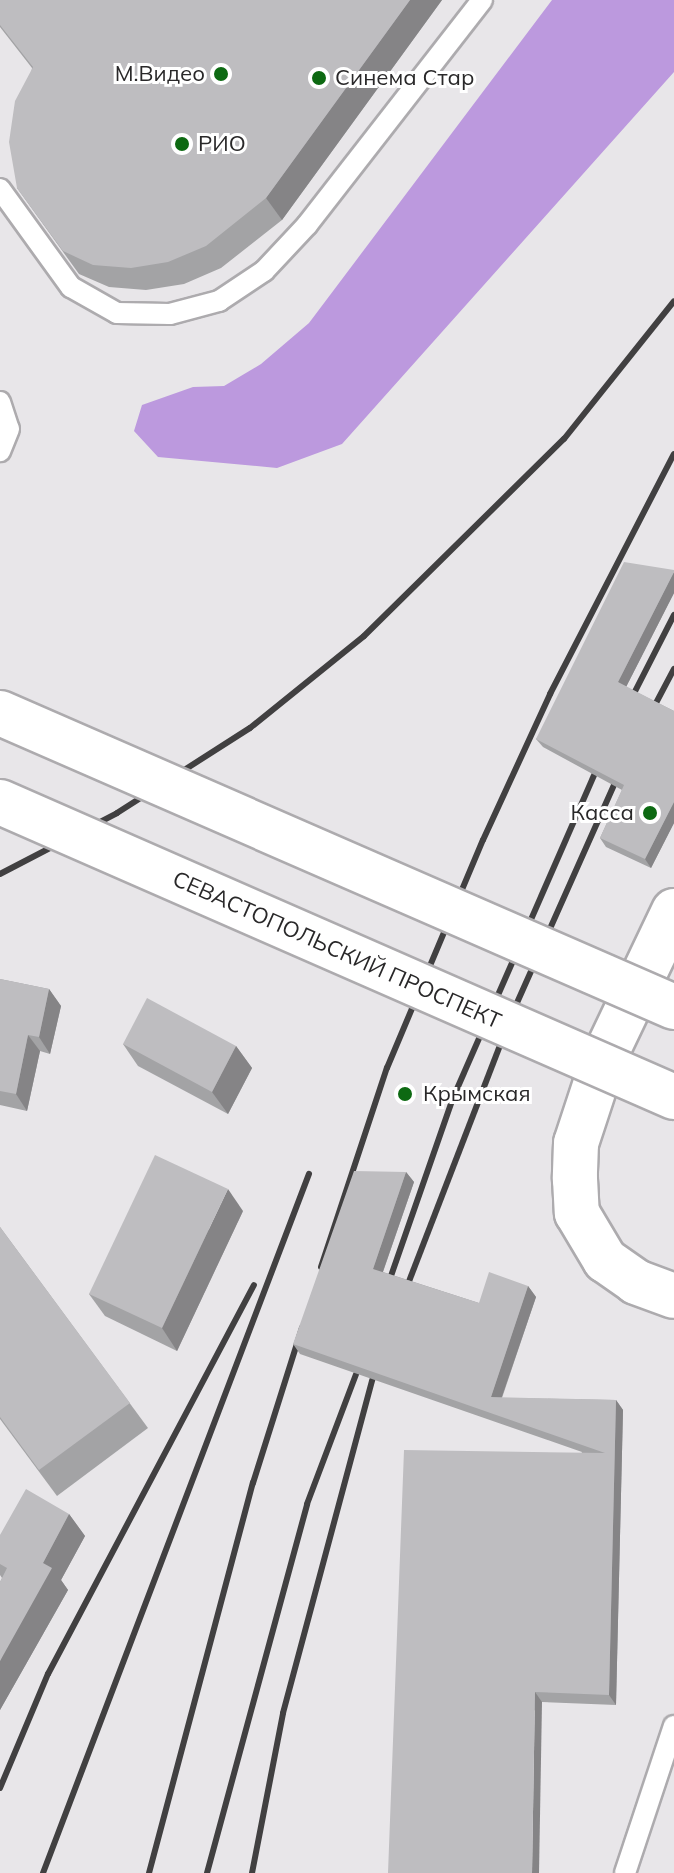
<!DOCTYPE html>
<meta charset="utf-8">
<style>
body{margin:0}
#map{position:relative;width:674px;height:1873px;overflow:hidden;background:#e8e6e9;font-family:Mulish,sans-serif}
div>[style]{position:absolute}
.forest>*{inset:0;background:#bc99de}
.roads{filter:drop-shadow(2px 0 #adabae) drop-shadow(-2px 0 #adabae) drop-shadow(0 2px #adabae) drop-shadow(0 -2px #adabae)}
.lane>*{height:20px;margin:-10px;padding:0 10px;transform-origin:10px;border-radius:10px;background:#fff}
.secondary>*{height:44px;margin:-22px;padding:0 22px;transform-origin:22px;border-radius:22px;background:#fff}
.rail>*{height:6px;margin:-3px;padding:0 3px;transform-origin:3px;border-radius:3px;background:#414041}
.bridges{filter:drop-shadow(2px 0 #adabae) drop-shadow(-2px 0 #adabae) drop-shadow(0 2px #adabae) drop-shadow(0 -2px #adabae)}
.secondary-bridge>*{height:44px;margin:-22px;padding:0 22px;transform-origin:22px;border-radius:22px;background:#fff}
.wall>*{inset:0;background:#a3a3a5}
.shaded-wall>*{inset:0;background:#858486}
.building>*{inset:0;background:#bebdc0}
.dots>*{width:22px;height:22px;translate:-50% -50%;box-sizing:border-box;border:4px solid #fff;border-radius:50%}
span{translate:-50% -50%;white-space:nowrap;text-align:center;line-height:1.15;-webkit-text-stroke:6px #fff;paint-order:stroke}
.poi-label{font-size:22px;color:#292829}
.right{translate:-100% -50%;text-align:right}
.left{translate:0 -50%;text-align:left}
.street-label{font-size:22px;color:#292829}
</style>
<div id="map">
<div class="forest">
<div style="clip-path:polygon(552px 0,674px 0,674px 72px,342px 444px,277px 468px,158px 457px,134px 431px,142px 405px,193px 387px,224px 386px,261px 364px,309px 323px)"></div>
</div>
<div class="roads">
<div class="lane">
<div style="left:0;top:189px;width:121px;rotate:54.1deg"></div>
<div style="left:71px;top:287px;width:53px;rotate:29.5deg"></div>
<div style="left:117px;top:313px;width:53px;rotate:1.1deg"></div>
<div style="left:170px;top:314px;width:51px;rotate:-14.9deg"></div>
<div style="left:219px;top:301px;width:54px;rotate:-33.7deg"></div>
<div style="left:264px;top:271px;width:63px;rotate:-46.9deg"></div>
<div style="left:307px;top:225px;width:285px;rotate:-52.1deg"></div>
<div style="left:0;top:402px;width:28px;rotate:72deg"></div>
<div style="left:9px;top:429px;width:24px;rotate:112deg"></div>
<div style="left:625px;top:1873px;width:155px;rotate:-71.6deg"></div>
</div>
<div class="secondary">
<div style="left:674px;top:911px;width:163px;rotate:115.5deg"></div>
<div style="left:604px;top:1058px;width:89px;rotate:108.2deg"></div>
<div style="left:576px;top:1143px;width:36px;rotate:92deg"></div>
<div style="left:575px;top:1179px;width:34px;rotate:87deg"></div>
<div style="left:577px;top:1213px;width:55px;rotate:59.2deg"></div>
<div style="left:605px;top:1260px;width:38px;rotate:35deg"></div>
<div style="left:636px;top:1282px;width:40px;rotate:20.2deg"></div>
</div>
</div>
<div class="rail">
<div style="left:625px;top:711px;width:108px;rotate:-63deg"></div>
<div style="left:646px;top:722px;width:60px;rotate:-62.2deg"></div>
<div style="left:0;top:874px;width:132px;rotate:-27.5deg"></div>
<div style="left:117px;top:813px;width:158px;rotate:-32.6deg"></div>
<div style="left:250px;top:728px;width:146px;rotate:-38.9deg"></div>
<div style="left:364px;top:636px;width:281px;rotate:-44.6deg"></div>
<div style="left:564px;top:439px;width:176px;rotate:-51.4deg"></div>
<div style="left:321px;top:1267px;width:210px;rotate:-71.7deg"></div>
<div style="left:387px;top:1068px;width:247px;rotate:-67.2deg"></div>
<div style="left:483px;top:840px;width:161px;rotate:-65.3deg"></div>
<div style="left:550px;top:694px;width:270px;rotate:-62.7deg"></div>
<div style="left:384px;top:1296px;width:210px;rotate:-70.8deg"></div>
<div style="left:453px;top:1098px;width:352px;rotate:-66.4deg"></div>
<div style="left:401px;top:1302px;width:309px;rotate:-68.9deg"></div>
<div style="left:512px;top:1014px;width:251px;rotate:-66deg"></div>
<div style="left:0;top:1788px;width:124px;rotate:-67.2deg"></div>
<div style="left:48px;top:1674px;width:440px;rotate:-62.1deg"></div>
<div style="left:43px;top:1873px;width:748px;rotate:-69.17deg"></div>
<div style="left:149px;top:1873px;width:404px;rotate:-75.1deg"></div>
<div style="left:253px;top:1483px;width:163px;rotate:-72.5deg"></div>
<div style="left:207px;top:1873px;width:382px;rotate:-74.8deg"></div>
<div style="left:307px;top:1504px;width:139px;rotate:-69.3deg"></div>
<div style="left:252px;top:1873px;width:163px;rotate:-79deg"></div>
<div style="left:283px;top:1713px;width:345px;rotate:-75deg"></div>
</div>
<div class="bridges">
<div class="secondary-bridge">
<div style="left:0;top:713px;width:735px;rotate:23.57deg"></div>
<div style="left:0;top:802px;width:736px;rotate:23.64deg"></div>
</div>
</div>
<div class="wall">
<div style="clip-path:polygon(0 0,442px 0,282px 220px,221px 268px,184px 284px,146px 290px,109px 287px,79px 274px,17px 188px,32px 68px,0 27px)"></div>
<div style="clip-path:polygon(674px 572px,674px 593px,626px 687px,674px 711px,674px 823px,651px 868px,606px 847px,600px 838px,622px 790px,543px 747px,536px 739px)"></div>
<div style="clip-path:polygon(0 979px,49px 989px,61px 1006px,50px 1054px,40px 1051px,27px 1111px,0 1105px)"></div>
<div style="clip-path:polygon(123px 1044px,236px 1046px,252px 1068px,228px 1114px,138px 1066px)"></div>
<div style="clip-path:polygon(406px 1172px,414px 1182px,383px 1272px,479px 1303px,528px 1286px,536px 1297px,502px 1398px,616px 1400px,623px 1410px,616px 1705px,542px 1702px,388px 1873px,582px 1452px,300px 1354px,293px 1344px)"></div>
<div style="clip-path:polygon(243px 1211px,177px 1351px,105px 1316px,89px 1294px)"></div>
<div style="clip-path:polygon(0 1227px,148px 1428px,57px 1496px,0 1419px)"></div>
<div style="clip-path:polygon(69px 1514px,85px 1536px,61px 1580px,68px 1590px,0 1710px,0 1582px,2px 1578px,0 1575px,0 1535px)"></div>
</div>
<div class="shaded-wall">
<div style="clip-path:polygon(410px 0,442px 0,282px 220px,266px 198px)"></div>
<div style="clip-path:polygon(674px 572px,674px 593px,624px 691px,618px 682px)"></div>
<div style="clip-path:polygon(674px 802px,674px 823px,651px 868px,645px 859px)"></div>
<div style="clip-path:polygon(49px 989px,61px 1006px,50px 1054px,39px 1037px)"></div>
<div style="clip-path:polygon(28px 1035px,40px 1051px,27px 1111px,16px 1094px)"></div>
<div style="clip-path:polygon(236px 1046px,252px 1068px,228px 1114px,212px 1092px)"></div>
<div style="clip-path:polygon(406px 1172px,414px 1182px,380px 1280px,373px 1269px)"></div>
<div style="clip-path:polygon(228px 1189px,243px 1211px,177px 1351px,162px 1328px)"></div>
<div style="clip-path:polygon(528px 1286px,536px 1297px,498px 1408px,491px 1397px)"></div>
<div style="clip-path:polygon(616px 1400px,623px 1410px,616px 1705px,609px 1695px)"></div>
<div style="clip-path:polygon(69px 1514px,85px 1536px,61px 1580px,68px 1590px,0 1710px,0 1661px,43px 1563px)"></div>
<div style="clip-path:polygon(535px 1692px,542px 1702px,539px 1873px,532px 1873px)"></div>
</div>
<div class="building">
<div style="clip-path:polygon(0 0,410px 0,266px 198px,206px 246px,168px 262px,131px 268px,93px 265px,63px 251px,17px 188px,9px 142px,15px 101px,33px 67px,0 25px)"></div>
<div style="clip-path:polygon(624px 562px,674px 570px,674px 572px,618px 682px,674px 711px,674px 802px,645px 859px,600px 838px,624px 785px,536px 739px)"></div>
<div style="clip-path:polygon(0 979px,49px 989px,39px 1037px,28px 1035px,16px 1094px,0 1091px)"></div>
<div style="clip-path:polygon(147px 998px,236px 1046px,212px 1092px,123px 1044px)"></div>
<div style="clip-path:polygon(155px 1155px,228px 1189px,162px 1328px,89px 1294px)"></div>
<div style="clip-path:polygon(354px 1171px,406px 1172px,373px 1269px,479px 1303px,489px 1272px,528px 1286px,491px 1397px,616px 1400px,609px 1695px,535px 1692px,532px 1873px,388px 1873px,404px 1450px,605px 1453px,293px 1344px)"></div>
<div style="clip-path:polygon(0 1227px,130px 1403px,39px 1470px,0 1417px)"></div>
<div style="clip-path:polygon(26px 1489px,69px 1514px,43px 1563px,52px 1568px,0 1661px,0 1582px,7px 1568px,0 1564px,0 1535px)"></div>
</div>
<div class="dots">
<div style="left:221px;top:74px;background:#0d6912"></div>
<div style="left:319px;top:78px;background:#0d6912"></div>
<div style="left:182px;top:144px;background:#0d6912"></div>
<div style="left:650px;top:813px;background:#0d6912"></div>
<div style="left:405px;top:1094px;background:#0d6912"></div>
</div>
<div class="poi-label">
<span class="right" style="left:205px;top:74px">М.Видео</span>
<span class="left" style="left:335px;top:78px">Синема Стар</span>
<span class="left" style="left:198px;top:144px">РИО</span>
<span class="right" style="left:634px;top:813px">Касса</span>
<span class="left" style="left:423px;top:1094px">Крымская</span>
</div>
<div class="street-label">
<span style="left:337px;top:950px;rotate:24deg">СЕВАСТОПОЛЬСКИЙ ПРОСПЕКТ</span>
</div>
</div>
